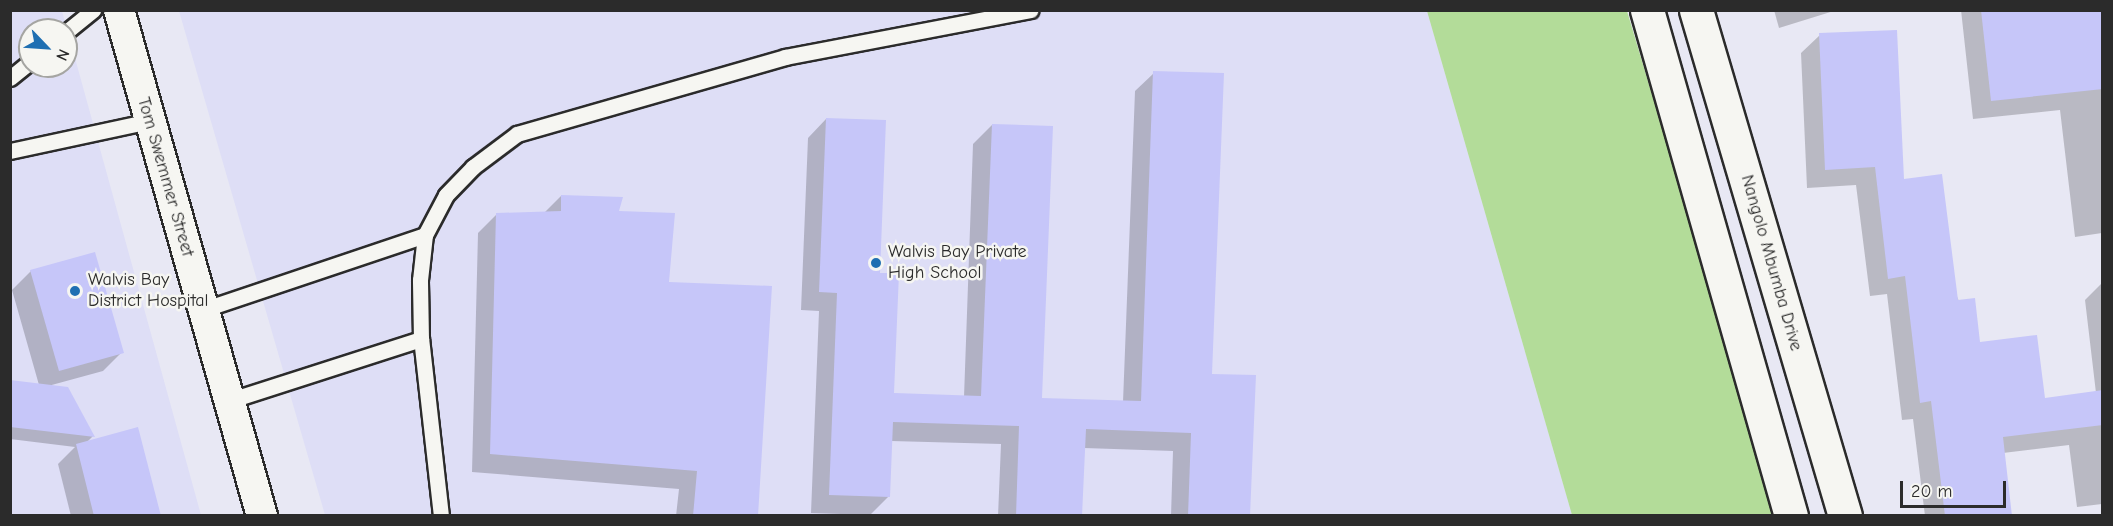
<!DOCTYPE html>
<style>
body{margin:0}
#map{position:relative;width:2113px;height:526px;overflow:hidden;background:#e8e8f4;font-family:"Comic Neue",sans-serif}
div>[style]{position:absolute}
.built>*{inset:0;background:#dedef6}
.green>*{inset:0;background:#b3dc99}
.shadow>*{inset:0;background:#0003}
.building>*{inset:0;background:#c6c6f9}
.roads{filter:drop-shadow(2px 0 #2b2b2b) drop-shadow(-2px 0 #2b2b2b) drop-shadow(0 2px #2b2b2b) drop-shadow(0 -2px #2b2b2b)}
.service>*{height:15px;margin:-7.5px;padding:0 7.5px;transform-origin:7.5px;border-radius:7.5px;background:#f6f6f2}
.minor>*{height:30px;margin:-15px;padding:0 15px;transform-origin:15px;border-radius:15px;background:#f6f6f2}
.tertiary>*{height:33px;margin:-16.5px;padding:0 16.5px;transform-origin:16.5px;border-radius:16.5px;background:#f6f6f2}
.dots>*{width:16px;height:16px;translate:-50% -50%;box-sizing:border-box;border:3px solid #f6f6f2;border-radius:50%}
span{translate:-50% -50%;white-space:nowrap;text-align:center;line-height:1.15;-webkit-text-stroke:5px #f6f6f2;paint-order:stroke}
.street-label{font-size:18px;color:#2b2b2b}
.poi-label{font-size:18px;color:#2b2b2b}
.left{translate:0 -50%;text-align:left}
.frame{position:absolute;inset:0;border:12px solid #2b2b2b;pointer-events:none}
.north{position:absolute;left:18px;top:18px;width:60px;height:60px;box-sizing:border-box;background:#f6f6f2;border:2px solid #a5a5a2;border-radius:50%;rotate:115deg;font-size:16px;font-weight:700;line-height:24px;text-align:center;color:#2b2b2b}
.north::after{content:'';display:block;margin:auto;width:21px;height:27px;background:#1f6fb2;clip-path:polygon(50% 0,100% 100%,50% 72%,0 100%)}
.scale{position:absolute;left:1900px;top:481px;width:106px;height:27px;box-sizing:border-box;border:3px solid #2b2b2b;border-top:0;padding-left:8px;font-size:18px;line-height:21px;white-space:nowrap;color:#2b2b2b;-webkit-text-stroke:4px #f6f6f2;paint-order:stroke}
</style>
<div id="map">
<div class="built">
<div style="clip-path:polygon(evenodd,10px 11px,62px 11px,201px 515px,11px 515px,10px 11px,30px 30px,66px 30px,66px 66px,30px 66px,30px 30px)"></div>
<div style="clip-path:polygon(179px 11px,1427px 11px,1572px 515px,325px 515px)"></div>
</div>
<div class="green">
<div style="clip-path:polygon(1427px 11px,1627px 11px,1778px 515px,1572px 515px)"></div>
</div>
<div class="shadow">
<div style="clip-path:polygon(1774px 10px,1837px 10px,1779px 28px)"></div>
<div style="clip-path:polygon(1961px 10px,2102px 10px,2102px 233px,2075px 237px,2060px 110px,1973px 119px)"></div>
<div style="clip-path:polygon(1820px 35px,1903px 181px,1979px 344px,2043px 400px,2096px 393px,2085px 300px,2102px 283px,2102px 504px,2077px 507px,2069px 445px,2003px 453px,2011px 516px,1925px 516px,1913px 419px,1902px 420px,1887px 294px,1870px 296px,1856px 185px,1807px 188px,1801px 53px)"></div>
<div style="clip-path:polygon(1154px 73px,1211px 375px,1249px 516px,1171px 516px,1173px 451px,1084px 448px,1081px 516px,998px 516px,1001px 444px,891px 441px,889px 496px,870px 515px,811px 513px,819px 311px,801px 310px,808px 138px,826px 119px,878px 275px,893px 394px,964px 397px,973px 144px,992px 125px,1040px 400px,1123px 402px,1135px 91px)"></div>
<div style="clip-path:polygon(561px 196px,617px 213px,668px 284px,757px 516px,676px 516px,679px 489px,472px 472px,478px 233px,497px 214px,544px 213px)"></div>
<div style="clip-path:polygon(31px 271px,122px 352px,103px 371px,48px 386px,93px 436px,87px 442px,159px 516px,71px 516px,58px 464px,75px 447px,10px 439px,10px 382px,39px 385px,12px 290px)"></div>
</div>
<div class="building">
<div style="clip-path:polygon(1981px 10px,2103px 10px,2103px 89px,1991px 101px)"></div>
<div style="clip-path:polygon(1897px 30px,1904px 179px,1942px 174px,1958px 300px,1975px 298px,1980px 342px,2037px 335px,2045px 398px,2103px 390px,2103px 425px,2003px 437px,2012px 516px,1945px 516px,1931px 401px,1920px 403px,1905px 276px,1888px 279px,1875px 167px,1825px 170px,1819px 33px)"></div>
<div style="clip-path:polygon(1153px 71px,1224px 73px,1212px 374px,1256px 375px,1250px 516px,1188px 516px,1191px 433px,1086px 429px,1082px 516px,1016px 516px,1019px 426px,893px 422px,890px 497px,829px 495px,837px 293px,819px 292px,826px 118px,886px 120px,880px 273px,899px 273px,894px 393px,981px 396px,992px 124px,1053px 126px,1042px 398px,1141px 401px)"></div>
<div style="clip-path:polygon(561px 195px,623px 197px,619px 211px,675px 213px,669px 282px,772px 286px,758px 516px,693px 516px,697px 471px,490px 454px,496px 213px,561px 211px)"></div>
<div style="clip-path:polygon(95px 252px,124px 353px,59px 371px,30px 270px)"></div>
<div style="clip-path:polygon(10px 380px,68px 387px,95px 437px,10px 427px)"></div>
<div style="clip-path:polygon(138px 427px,161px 516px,94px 516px,76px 444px)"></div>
</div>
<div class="roads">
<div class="service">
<div style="left:66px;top:32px;width:35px;rotate:-39deg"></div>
<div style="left:10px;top:78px;width:26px;rotate:-39deg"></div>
<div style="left:10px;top:151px;width:143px;rotate:-12.1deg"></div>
<div style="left:202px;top:310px;width:235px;rotate:-18.6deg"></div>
<div style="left:228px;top:401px;width:203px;rotate:-17.8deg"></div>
<div style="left:441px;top:516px;width:178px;rotate:-96.4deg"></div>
<div style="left:421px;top:339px;width:59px;rotate:-91deg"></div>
<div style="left:420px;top:280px;width:45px;rotate:-83.7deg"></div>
<div style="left:425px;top:235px;width:45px;rotate:-62.3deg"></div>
<div style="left:446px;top:195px;width:39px;rotate:-46deg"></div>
<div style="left:473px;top:167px;width:55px;rotate:-36.9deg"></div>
<div style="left:517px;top:134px;width:279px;rotate:-16deg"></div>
<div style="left:785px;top:57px;width:250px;rotate:-10.8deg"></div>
</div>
<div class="minor">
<div style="left:119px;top:10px;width:526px;rotate:74.22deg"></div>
</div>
<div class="tertiary">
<div style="left:1647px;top:10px;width:526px;rotate:74.11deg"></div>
<div style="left:1696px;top:10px;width:527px;rotate:73.59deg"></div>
</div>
</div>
<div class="dots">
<div style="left:876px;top:263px;background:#1f6fb2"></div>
<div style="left:75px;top:291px;background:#1f6fb2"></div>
</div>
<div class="street-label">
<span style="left:165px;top:177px;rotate:74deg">Tom Swemmer Street</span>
<span style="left:1771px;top:263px;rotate:74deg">Nangolo Mbumba Drive</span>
</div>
<div class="poi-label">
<span class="left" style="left:888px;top:263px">Walvis Bay Private<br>High School</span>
<span class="left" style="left:88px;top:291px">Walvis Bay<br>District Hospital</span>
</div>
<div class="frame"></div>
<div class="north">N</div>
<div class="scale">20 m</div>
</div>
